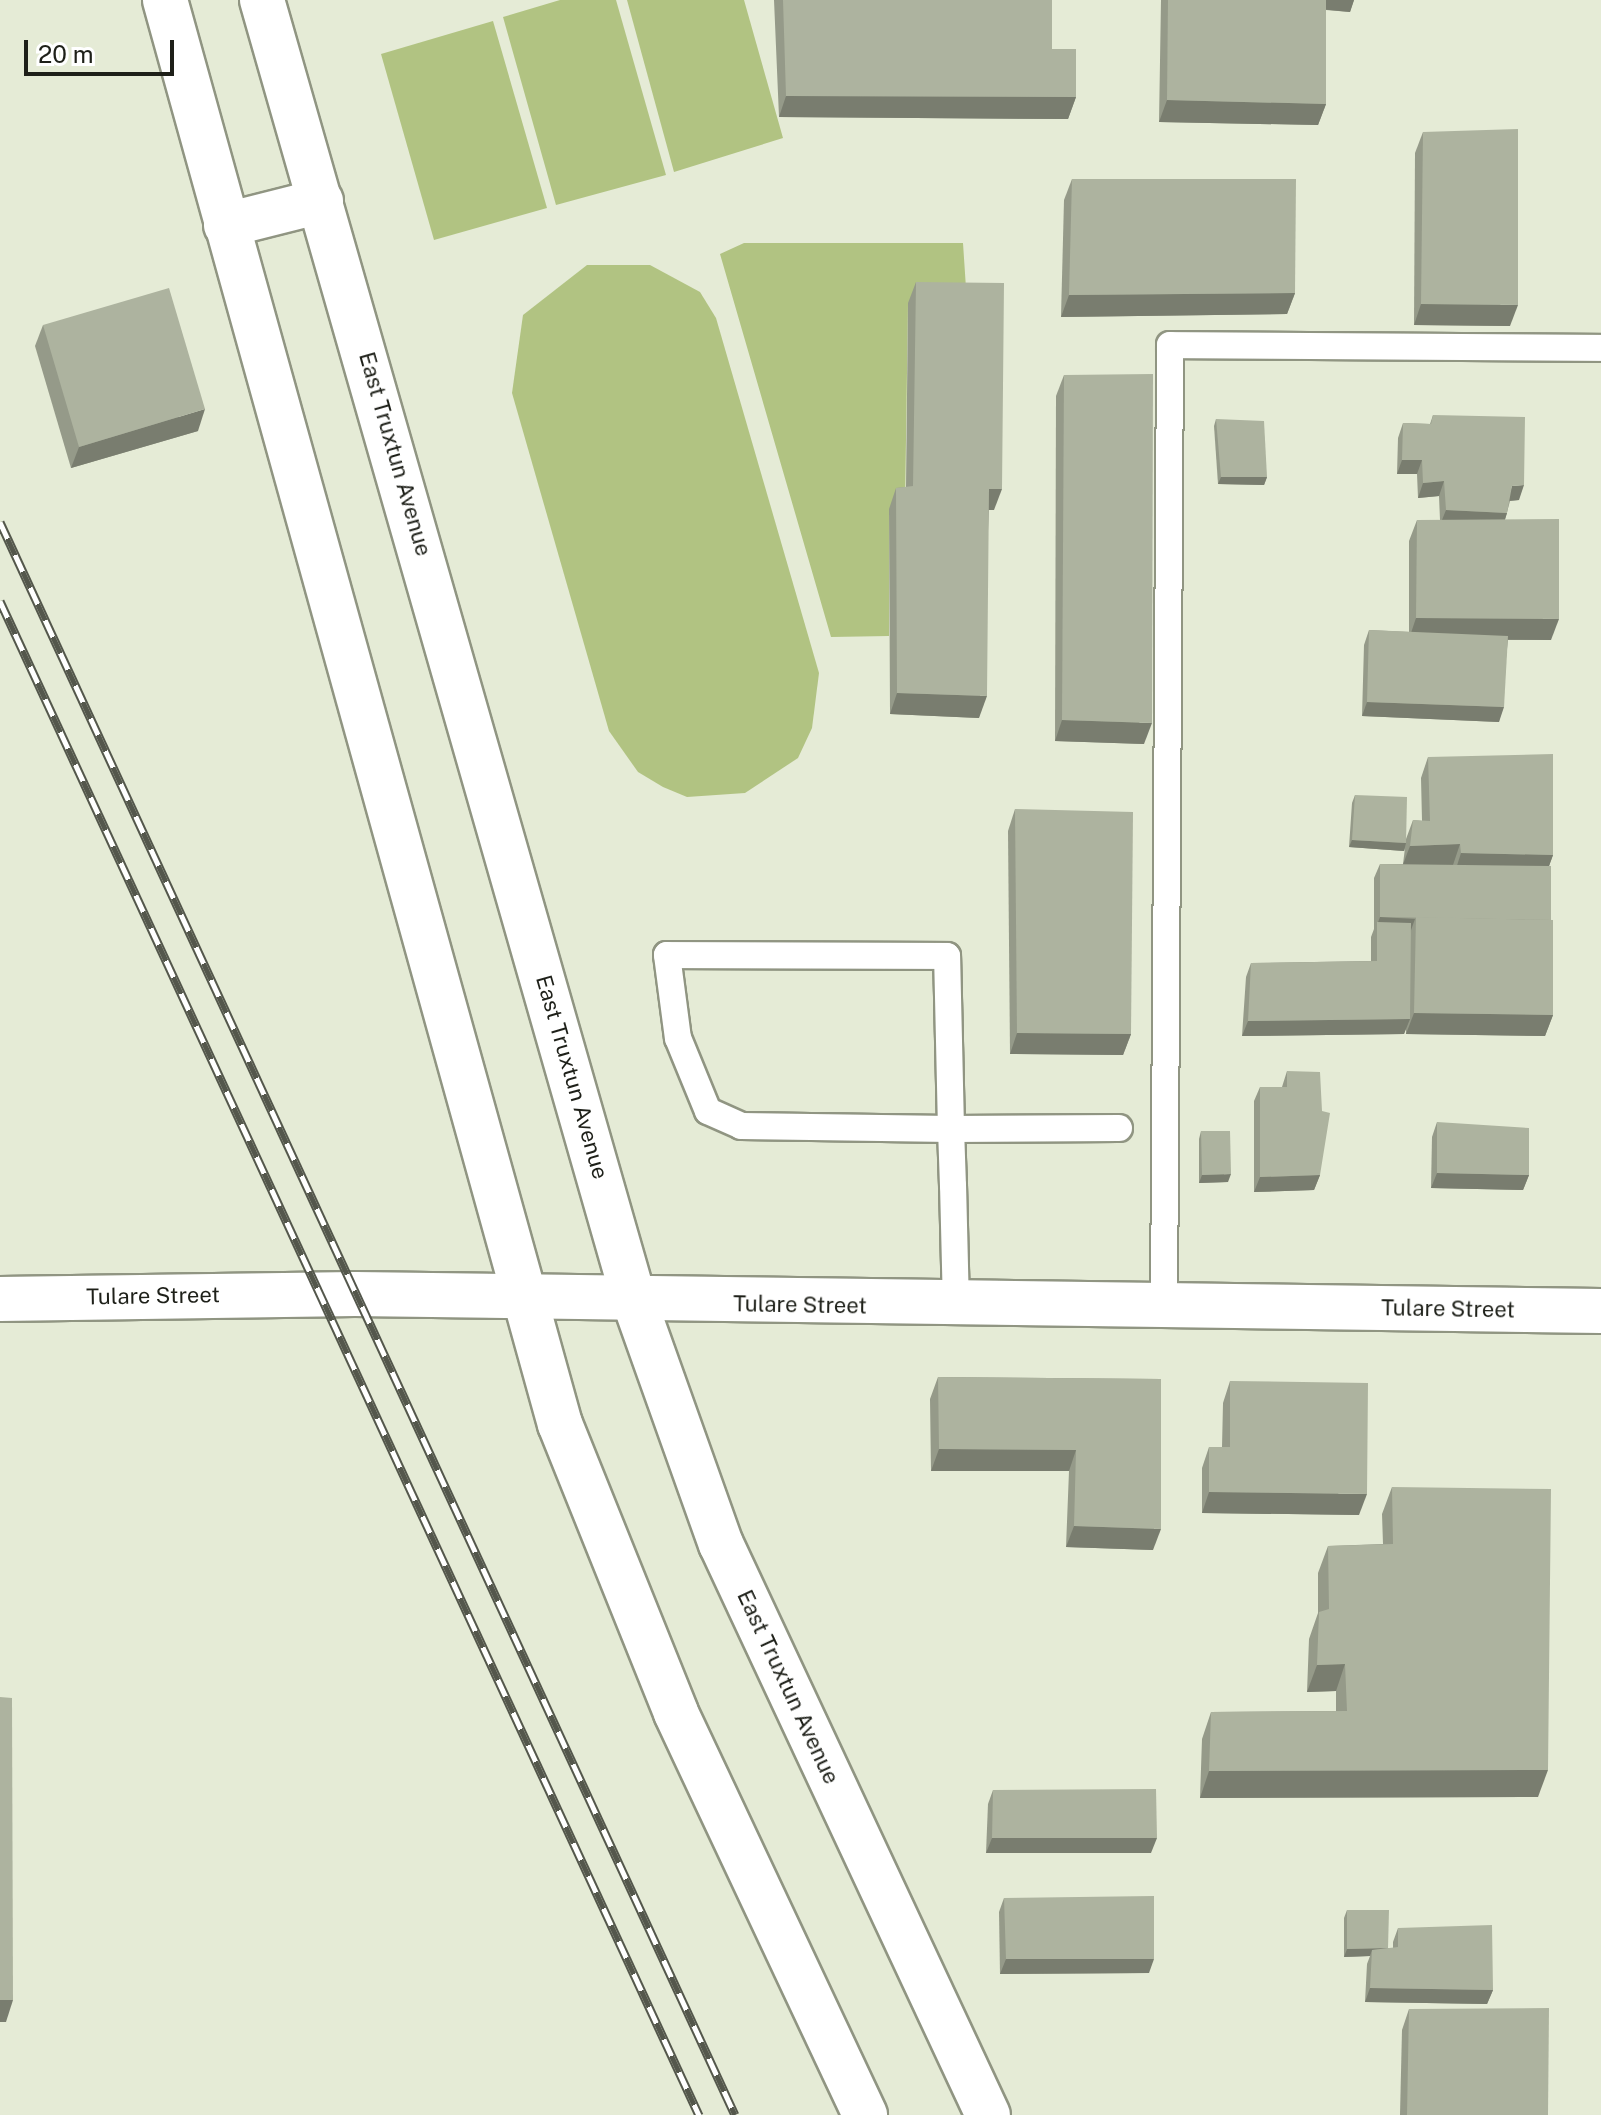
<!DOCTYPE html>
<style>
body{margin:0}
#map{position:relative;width:1601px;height:2115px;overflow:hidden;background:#e5ebd6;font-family:"Public Sans",sans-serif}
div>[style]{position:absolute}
.green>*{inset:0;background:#b1c382}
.roads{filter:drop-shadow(2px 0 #909582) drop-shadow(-2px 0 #909582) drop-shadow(0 2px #909582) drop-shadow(0 -2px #909582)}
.service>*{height:26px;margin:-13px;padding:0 13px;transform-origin:13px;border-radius:13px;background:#fff}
.minor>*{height:44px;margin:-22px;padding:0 22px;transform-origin:22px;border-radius:22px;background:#fff}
.secondary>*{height:44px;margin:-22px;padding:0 22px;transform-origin:22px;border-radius:22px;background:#fff}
.rail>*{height:9px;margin-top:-4.5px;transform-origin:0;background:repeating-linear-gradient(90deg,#fff 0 18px,#54574c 0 36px);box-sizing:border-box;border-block:2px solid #54574c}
.wall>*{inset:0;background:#959a89}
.shaded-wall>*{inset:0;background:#797d6f}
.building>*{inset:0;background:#adb39f}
span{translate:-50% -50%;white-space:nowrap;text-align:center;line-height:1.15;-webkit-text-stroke:6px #fff;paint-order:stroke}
.street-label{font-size:22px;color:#1e2019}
.scale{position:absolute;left:24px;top:40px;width:150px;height:36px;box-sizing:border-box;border:4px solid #1e2019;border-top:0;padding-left:10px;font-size:24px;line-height:28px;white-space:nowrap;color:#1e2019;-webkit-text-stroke:6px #fff;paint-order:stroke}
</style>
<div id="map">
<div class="green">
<div style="clip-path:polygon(560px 0,616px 0,666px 175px,556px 205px,503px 17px)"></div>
<div style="clip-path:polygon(627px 0,744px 0,783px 138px,674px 172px)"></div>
<div style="clip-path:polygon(493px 21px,547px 208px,434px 240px,381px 54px)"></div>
<div style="clip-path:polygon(744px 243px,963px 243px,967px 303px,908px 304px,905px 507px,889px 509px,889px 636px,831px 637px,720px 254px)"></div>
<div style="clip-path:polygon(587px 265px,650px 265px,700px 292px,716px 318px,819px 673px,812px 728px,798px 758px,745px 793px,687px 797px,663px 787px,638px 772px,609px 731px,512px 393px,523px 315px)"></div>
</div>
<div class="roads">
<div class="service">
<div style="left:956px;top:1307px;width:121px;rotate:-91.4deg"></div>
<div style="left:953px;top:1186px;width:57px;rotate:-92deg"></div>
<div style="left:951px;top:1129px;width:173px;rotate:-91.3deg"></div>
<div style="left:947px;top:956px;width:280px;rotate:-179.8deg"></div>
<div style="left:667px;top:955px;width:84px;rotate:82.5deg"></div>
<div style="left:678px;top:1038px;width:79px;rotate:67.7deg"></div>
<div style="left:708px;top:1111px;width:36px;rotate:24deg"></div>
<div style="left:741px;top:1126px;width:210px;rotate:0.8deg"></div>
<div style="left:951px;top:1129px;width:168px;rotate:-0.3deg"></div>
<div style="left:1164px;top:1307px;width:962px;rotate:-89.64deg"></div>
<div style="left:1170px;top:345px;width:431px;rotate:0.4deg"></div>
</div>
<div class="minor">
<div style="left:0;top:1299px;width:355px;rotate:-0.8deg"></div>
<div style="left:355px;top:1294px;width:1246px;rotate:0.78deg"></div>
</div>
<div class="secondary">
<div style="left:165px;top:0;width:1478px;rotate:74.5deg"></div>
<div style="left:560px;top:1424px;width:311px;rotate:68.1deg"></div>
<div style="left:676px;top:1713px;width:444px;rotate:64.8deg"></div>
<div style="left:262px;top:0;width:1355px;rotate:74.03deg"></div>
<div style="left:635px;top:1303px;width:256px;rotate:70.4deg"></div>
<div style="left:721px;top:1544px;width:630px;rotate:64.94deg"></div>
<div style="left:226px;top:225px;width:98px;rotate:-14.2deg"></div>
</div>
</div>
<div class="rail">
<div style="left:0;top:522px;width:1754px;rotate:65.23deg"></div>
<div style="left:0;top:601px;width:1668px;rotate:65.22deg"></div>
</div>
<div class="wall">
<div style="clip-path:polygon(774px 0,1052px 0,1052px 49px,1076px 97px,1068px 119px,779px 117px)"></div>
<div style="clip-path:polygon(1161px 0,1354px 0,1350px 12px,1326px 10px,1326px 104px,1318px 125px,1159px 122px)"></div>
<div style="clip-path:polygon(1423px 132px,1510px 326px,1414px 325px,1415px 153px)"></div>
<div style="clip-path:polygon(1072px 179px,1295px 293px,1287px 314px,1061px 317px,1064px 200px)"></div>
<div style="clip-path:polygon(916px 282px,994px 510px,989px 510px,979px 718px,890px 714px,889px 509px,896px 488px,906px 487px,908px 303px)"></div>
<div style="clip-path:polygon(43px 325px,198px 431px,71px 468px,35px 346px)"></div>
<div style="clip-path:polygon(1064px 375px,1144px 744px,1055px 741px,1056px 396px)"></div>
<div style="clip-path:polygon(1433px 415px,1519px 500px,1510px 501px,1505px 520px,1551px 640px,1508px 640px,1499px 722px,1362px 716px,1364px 645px,1369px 630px,1409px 632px,1409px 541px,1417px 520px,1440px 520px,1439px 496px,1418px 498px,1417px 474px,1397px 474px,1398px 438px,1403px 423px,1430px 424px)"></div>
<div style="clip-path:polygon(1216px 419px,1267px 477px,1264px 485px,1218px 484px,1214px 426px)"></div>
<div style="clip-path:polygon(1428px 757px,1553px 855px,1549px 866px,1553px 1015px,1545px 1036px,1406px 1034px,1406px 1028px,1404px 1034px,1242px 1036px,1246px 977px,1251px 963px,1371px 961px,1371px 937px,1374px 929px,1374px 878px,1380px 864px,1403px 864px,1405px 848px,1404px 851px,1349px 847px,1352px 803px,1355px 795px,1406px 839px,1413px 820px,1422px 821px,1421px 778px)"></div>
<div style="clip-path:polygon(1015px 809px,1131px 1034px,1123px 1055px,1010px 1054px,1008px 831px)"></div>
<div style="clip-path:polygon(1287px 1071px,1320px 1175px,1314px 1190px,1254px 1192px,1254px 1101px,1260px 1087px,1282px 1087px)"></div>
<div style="clip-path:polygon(1437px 1122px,1529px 1175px,1523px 1190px,1431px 1188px,1432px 1137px)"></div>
<div style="clip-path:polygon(1201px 1131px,1228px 1182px,1199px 1183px,1199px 1139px)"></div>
<div style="clip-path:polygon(938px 1377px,1161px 1379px,1153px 1550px,1066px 1547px,1069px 1471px,931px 1471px,930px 1399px)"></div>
<div style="clip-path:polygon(1230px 1381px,1359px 1515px,1202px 1513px,1202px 1468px,1209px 1447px,1222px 1447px,1223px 1403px)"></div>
<div style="clip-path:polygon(1392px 1487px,1538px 1797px,1200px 1798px,1202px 1739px,1211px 1712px,1336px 1711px,1336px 1691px,1307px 1692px,1309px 1639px,1318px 1613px,1318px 1573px,1328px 1546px,1383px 1544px,1382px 1514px)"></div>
<div style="clip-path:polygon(993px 1790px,1151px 1853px,986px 1853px,988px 1804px)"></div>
<div style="clip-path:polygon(1004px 1898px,1149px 1973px,1000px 1974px,999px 1912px)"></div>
<div style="clip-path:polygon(1347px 1910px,1388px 1948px,1393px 1948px,1393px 1942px,1398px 1928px,1493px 1990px,1487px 2004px,1365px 2002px,1367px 1964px,1370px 1956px,1344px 1957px,1344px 1918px)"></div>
<div style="clip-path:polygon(1409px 2009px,1548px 2115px,1400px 2115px,1402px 2030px)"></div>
</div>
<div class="shaded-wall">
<div style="clip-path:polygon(1322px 0,1354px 0,1350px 12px,1319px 9px)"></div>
<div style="clip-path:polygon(786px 96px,1076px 97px,1068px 119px,779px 117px)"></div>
<div style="clip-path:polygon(1167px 100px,1326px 104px,1318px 125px,1159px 122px)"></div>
<div style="clip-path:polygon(1295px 293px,1287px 314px,1061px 317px,1069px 295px)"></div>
<div style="clip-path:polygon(1421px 304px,1518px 305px,1510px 326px,1414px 325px)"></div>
<div style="clip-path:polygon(205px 409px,198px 431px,71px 468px,79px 447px)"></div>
<div style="clip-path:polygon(1402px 460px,1422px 460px,1417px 474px,1397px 474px)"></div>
<div style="clip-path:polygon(1221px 477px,1267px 477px,1264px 485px,1218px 484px)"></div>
<div style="clip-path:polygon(1444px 481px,1439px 496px,1418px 498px,1423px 483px)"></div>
<div style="clip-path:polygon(1524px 485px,1519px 500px,1507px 501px,1512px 486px)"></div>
<div style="clip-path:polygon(989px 489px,1002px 489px,994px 510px,981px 510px)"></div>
<div style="clip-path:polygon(1446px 510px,1507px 513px,1502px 528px,1440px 525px)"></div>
<div style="clip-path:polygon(1416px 618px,1559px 619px,1551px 640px,1409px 639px)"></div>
<div style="clip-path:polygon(897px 693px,987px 696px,979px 718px,890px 714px)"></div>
<div style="clip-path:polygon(1367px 702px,1504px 707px,1499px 722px,1362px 716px)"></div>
<div style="clip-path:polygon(1062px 720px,1152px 723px,1144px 744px,1055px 741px)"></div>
<div style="clip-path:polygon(1352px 840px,1406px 843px,1404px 851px,1349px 847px)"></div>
<div style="clip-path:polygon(1460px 844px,1453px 865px,1402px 867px,1410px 846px)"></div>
<div style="clip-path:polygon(1461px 853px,1553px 855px,1545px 877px,1454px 875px)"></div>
<div style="clip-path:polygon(1380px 917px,1415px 919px,1410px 933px,1377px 925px)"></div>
<div style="clip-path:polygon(1414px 1013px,1553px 1015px,1545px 1036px,1406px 1034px)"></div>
<div style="clip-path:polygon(1410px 1019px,1404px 1034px,1242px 1036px,1248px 1021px)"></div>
<div style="clip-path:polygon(1017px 1033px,1131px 1034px,1123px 1055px,1010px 1054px)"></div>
<div style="clip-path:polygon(1437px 1173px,1529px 1175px,1523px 1190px,1431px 1188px)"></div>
<div style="clip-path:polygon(1231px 1174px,1228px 1182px,1199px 1183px,1202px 1175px)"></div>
<div style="clip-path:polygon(1320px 1175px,1314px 1190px,1254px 1192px,1260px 1177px)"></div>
<div style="clip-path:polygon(939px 1449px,1076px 1450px,1069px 1471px,931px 1471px)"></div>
<div style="clip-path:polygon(1209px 1492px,1367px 1494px,1359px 1515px,1202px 1513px)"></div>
<div style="clip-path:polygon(1074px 1526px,1161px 1529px,1153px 1550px,1066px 1547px)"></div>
<div style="clip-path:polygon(1345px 1664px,1336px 1691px,1307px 1692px,1317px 1665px)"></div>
<div style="clip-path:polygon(1548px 1770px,1538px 1797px,1200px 1798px,1209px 1771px)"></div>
<div style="clip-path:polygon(992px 1838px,1157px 1838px,1151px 1853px,986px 1853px)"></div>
<div style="clip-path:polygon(1388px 1948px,1372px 1950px,1370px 1956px,1344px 1957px,1347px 1949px)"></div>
<div style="clip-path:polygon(1006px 1959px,1154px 1959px,1149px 1973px,1000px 1974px)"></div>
<div style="clip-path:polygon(1370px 1988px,1493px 1990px,1487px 2004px,1365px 2002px)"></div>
<div style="clip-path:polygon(0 2000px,13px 2000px,6px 2022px,0 2022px)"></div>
</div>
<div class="building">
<div style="clip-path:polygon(783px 0,1052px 0,1052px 49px,1076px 49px,1076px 97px,786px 96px)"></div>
<div style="clip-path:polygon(1168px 0,1326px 0,1326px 104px,1167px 100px)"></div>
<div style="clip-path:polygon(1518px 129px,1518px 305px,1421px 304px,1423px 132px)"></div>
<div style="clip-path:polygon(1072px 179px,1296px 179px,1295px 293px,1069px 295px)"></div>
<div style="clip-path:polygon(916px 282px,1004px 283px,1002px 489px,989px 489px,987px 696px,897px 693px,896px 488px,913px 486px)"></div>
<div style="clip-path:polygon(169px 288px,205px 409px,79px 447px,43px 325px)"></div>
<div style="clip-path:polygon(1153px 374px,1152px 723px,1062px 720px,1064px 375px)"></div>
<div style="clip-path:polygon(1433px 415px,1525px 417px,1524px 485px,1512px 486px,1507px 513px,1446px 510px,1444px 481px,1423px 483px,1422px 460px,1402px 460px,1403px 423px,1431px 424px)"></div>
<div style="clip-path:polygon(1216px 419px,1264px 421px,1267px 477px,1221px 477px)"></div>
<div style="clip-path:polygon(1559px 519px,1559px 619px,1416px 618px,1417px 520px)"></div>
<div style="clip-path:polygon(1369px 630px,1508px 636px,1504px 707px,1367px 702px)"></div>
<div style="clip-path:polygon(1553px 754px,1553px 855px,1461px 853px,1460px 844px,1410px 846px,1413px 820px,1430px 821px,1428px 757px)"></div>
<div style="clip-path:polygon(1355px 795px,1407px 797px,1406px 843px,1352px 840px)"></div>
<div style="clip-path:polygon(1015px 809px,1133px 812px,1131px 1034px,1017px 1033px)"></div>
<div style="clip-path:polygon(1380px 864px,1551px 866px,1551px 920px,1380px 917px)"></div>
<div style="clip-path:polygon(1416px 917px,1553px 920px,1553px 1015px,1414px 1013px)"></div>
<div style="clip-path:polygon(1377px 922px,1411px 923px,1410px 1019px,1248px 1021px,1251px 963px,1377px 961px)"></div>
<div style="clip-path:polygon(1287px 1071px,1320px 1072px,1322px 1111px,1330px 1113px,1320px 1175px,1260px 1177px,1260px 1087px,1287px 1087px)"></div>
<div style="clip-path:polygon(1437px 1122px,1529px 1128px,1529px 1175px,1437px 1173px)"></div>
<div style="clip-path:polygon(1201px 1131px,1230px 1131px,1231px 1174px,1202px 1175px)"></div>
<div style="clip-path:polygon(938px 1377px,1161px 1379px,1161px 1529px,1074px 1526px,1076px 1450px,939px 1449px)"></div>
<div style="clip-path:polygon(1230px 1381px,1368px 1383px,1367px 1494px,1209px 1492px,1209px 1447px,1230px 1447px)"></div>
<div style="clip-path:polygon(1392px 1487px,1551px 1489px,1548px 1770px,1209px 1771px,1211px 1712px,1347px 1711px,1345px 1664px,1317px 1665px,1319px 1612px,1329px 1609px,1328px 1546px,1393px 1544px)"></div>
<div style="clip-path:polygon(0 1697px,12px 1698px,13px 2000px,0 2000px)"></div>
<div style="clip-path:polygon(1156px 1789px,1157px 1838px,992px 1838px,993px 1790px)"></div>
<div style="clip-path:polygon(1154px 1896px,1154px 1959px,1006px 1959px,1004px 1898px)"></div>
<div style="clip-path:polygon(1347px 1910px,1389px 1910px,1388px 1948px,1347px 1949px)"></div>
<div style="clip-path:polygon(1492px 1925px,1493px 1990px,1370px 1988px,1372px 1950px,1398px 1947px,1398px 1928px)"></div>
<div style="clip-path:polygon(1549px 2008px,1548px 2115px,1407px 2115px,1409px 2009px)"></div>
</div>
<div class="street-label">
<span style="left:395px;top:454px;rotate:74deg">East Truxtun Avenue</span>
<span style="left:572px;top:1077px;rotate:74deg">East Truxtun Avenue</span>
<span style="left:153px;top:1296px;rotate:-1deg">Tulare Street</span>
<span style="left:800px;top:1305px;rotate:1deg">Tulare Street</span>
<span style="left:1448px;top:1309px;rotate:1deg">Tulare Street</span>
<span style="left:788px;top:1687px;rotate:65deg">East Truxtun Avenue</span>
</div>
<div class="scale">20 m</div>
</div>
